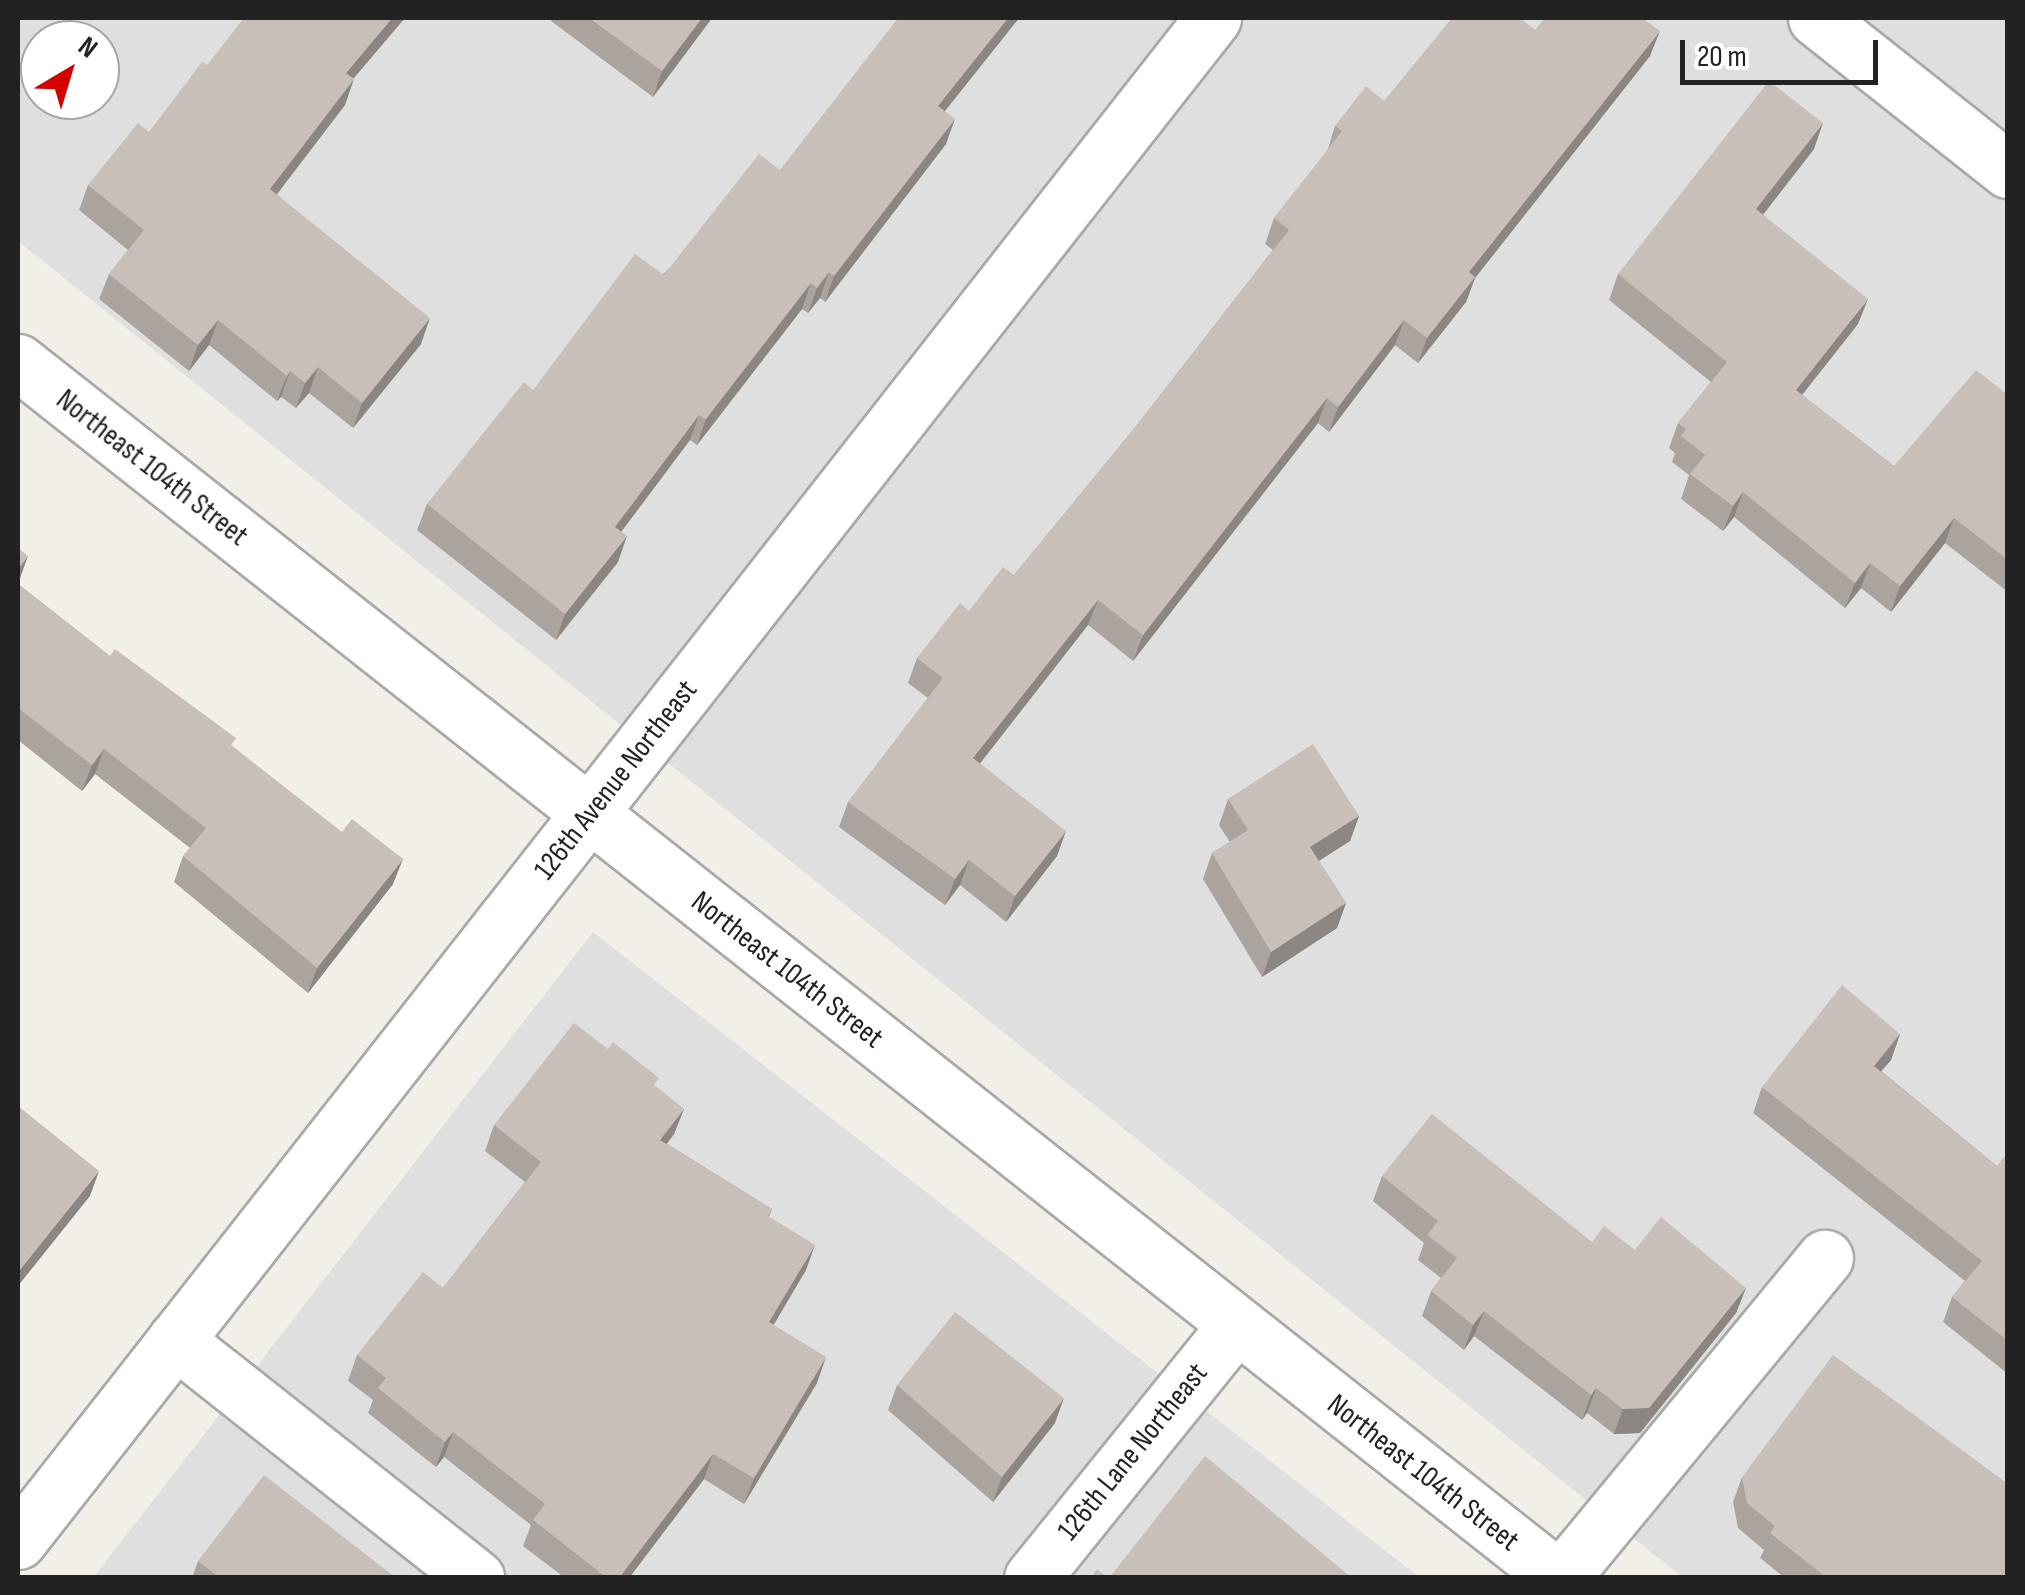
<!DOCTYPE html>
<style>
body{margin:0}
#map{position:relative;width:2025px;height:1595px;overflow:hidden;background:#f2efe9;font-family:"Sofia Sans Condensed",sans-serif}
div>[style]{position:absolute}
.residential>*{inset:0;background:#e0dfdf}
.roads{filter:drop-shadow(2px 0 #a9a9a9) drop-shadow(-2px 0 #a9a9a9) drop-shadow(0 2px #a9a9a9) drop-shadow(0 -2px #a9a9a9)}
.minor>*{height:55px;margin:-27.5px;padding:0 27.5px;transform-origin:27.5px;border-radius:27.5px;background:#fff}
.wall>*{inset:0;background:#aba49e}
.shaded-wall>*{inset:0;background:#8b8681}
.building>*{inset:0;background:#c7bfb8}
span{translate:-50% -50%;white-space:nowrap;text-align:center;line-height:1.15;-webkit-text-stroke:8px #fff;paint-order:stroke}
.street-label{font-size:30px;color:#222}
.frame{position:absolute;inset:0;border:20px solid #222;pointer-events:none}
.north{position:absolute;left:20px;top:20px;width:100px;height:100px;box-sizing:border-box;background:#fff;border:2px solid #a7a7a7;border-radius:50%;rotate:38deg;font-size:28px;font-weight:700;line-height:40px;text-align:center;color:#222}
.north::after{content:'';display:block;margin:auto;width:35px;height:45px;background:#d40000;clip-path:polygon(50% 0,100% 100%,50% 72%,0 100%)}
.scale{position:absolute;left:1680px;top:40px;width:198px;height:45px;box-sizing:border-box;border:5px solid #222;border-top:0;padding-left:12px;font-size:30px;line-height:35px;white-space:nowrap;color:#222;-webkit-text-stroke:8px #fff;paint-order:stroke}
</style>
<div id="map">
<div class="residential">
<div style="clip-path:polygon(evenodd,18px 18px,2007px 18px,2007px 1577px,1682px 1577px,18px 241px,18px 18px,40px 40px,100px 40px,100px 100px,40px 100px,40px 40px)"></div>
<div style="clip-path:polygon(593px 932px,1419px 1577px,93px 1578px)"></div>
</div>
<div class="roads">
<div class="minor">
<div style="left:1816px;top:18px;width:245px;rotate:38.4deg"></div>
<div style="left:18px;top:362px;width:1962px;rotate:38.29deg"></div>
<div style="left:175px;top:1340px;width:384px;rotate:38.3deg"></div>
<div style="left:18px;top:1541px;width:1936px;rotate:-51.88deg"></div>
<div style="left:1032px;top:1578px;width:324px;rotate:-51.1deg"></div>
<div style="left:1561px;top:1578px;width:415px;rotate:-50.5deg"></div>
</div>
</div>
<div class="wall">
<div style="clip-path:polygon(552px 18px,712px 18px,653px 97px,551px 21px)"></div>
<div style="clip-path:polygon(1019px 18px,945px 111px,946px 144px,825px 302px,820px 298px,808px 313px,802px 309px,697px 445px,690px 440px,621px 532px,618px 562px,556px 640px,417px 530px,427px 504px,533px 390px,780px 170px)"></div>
<div style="clip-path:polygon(1535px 30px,1650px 56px,1475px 278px,1466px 302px,1418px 363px,1395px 345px,1329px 432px,1318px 423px,1133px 661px,1088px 625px,980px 763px,1057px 856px,1006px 922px,960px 885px,945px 905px,839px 827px,848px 802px,928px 698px,908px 683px,917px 658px,969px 611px,1014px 575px,1137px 425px,1273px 250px,1265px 244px,1274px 218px,1327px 152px,1335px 126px,1384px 101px)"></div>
<div style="clip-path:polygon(207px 65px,353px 78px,345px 105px,277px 194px,421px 344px,353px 428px,309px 393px,296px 408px,281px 397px,277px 401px,209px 345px,189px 371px,99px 299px,109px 274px,128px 250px,79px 210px,88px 185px,149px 132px)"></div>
<div style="clip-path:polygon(1814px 149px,1763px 215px,1858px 324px,1802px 395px,1894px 466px,2008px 395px,2008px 592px,1945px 543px,1891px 612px,1861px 588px,1845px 608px,1734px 517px,1723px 531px,1681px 499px,1689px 475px,1672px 462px,1675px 453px,1669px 448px,1678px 423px,1711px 382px,1609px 300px,1618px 274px)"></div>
<div style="clip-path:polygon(18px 584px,110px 656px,233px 747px,393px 884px,308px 993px,174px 882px,183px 856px,190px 848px,95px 774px,82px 791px,18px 740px)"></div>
<div style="clip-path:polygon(1228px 799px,1359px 816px,1350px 841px,1319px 861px,1346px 903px,1337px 928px,1262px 977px,1203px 879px,1212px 853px,1230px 842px,1219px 825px)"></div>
<div style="clip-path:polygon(1900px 1034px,1891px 1060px,1881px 1071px,1997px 1166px,2008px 1153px,2008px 1374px,1943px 1322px,1952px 1297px,1965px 1281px,1753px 1113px,1762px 1087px)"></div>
<div style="clip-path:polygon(656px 1087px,684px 1109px,674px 1134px,667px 1144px,772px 1209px,769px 1217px,806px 1270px,773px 1325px,817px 1383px,744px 1504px,704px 1479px,629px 1578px,565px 1578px,523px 1546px,531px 1525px,444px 1457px,436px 1467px,368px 1413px,373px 1400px,348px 1381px,357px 1355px,443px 1288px,525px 1182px,485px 1151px,494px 1125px)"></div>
<div style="clip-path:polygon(1382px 1176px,1592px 1242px,1635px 1250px,1746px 1288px,1736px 1313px,1640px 1433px,1614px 1434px,1587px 1413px,1582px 1420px,1474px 1336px,1464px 1350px,1422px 1316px,1431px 1291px,1441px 1278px,1418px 1260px,1424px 1243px,1373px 1201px)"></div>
<div style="clip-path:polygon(897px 1385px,1055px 1423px,993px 1502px,888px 1410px)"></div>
<div style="clip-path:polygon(1742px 1477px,2008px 1578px,1785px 1578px,1760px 1558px,1764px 1550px,1738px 1528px,1733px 1502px)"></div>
<div style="clip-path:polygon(198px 1561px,396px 1578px,192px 1578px)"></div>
</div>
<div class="shaded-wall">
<div style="clip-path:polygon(392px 18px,405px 18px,337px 98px,346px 73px)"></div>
<div style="clip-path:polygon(702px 18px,712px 18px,653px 97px,662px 71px)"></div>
<div style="clip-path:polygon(1008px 18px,1019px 18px,929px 131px,938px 106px)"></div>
<div style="clip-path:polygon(1660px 31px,1650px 56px,1475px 278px,1466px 302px,1418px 363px,1427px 338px,1469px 272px)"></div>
<div style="clip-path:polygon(354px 79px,345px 105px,261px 215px,270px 189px)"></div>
<div style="clip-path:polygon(955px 119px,946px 144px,825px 302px,834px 276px)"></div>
<div style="clip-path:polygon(1823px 123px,1814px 149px,1747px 235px,1756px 209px)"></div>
<div style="clip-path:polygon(829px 272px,820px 298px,808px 313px,817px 288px)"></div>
<div style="clip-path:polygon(811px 283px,802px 309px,697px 445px,706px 419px)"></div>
<div style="clip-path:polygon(1868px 299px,1858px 324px,1786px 415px,1796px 390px)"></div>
<div style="clip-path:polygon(430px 318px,421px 344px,353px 428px,362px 403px)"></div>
<div style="clip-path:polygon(218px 320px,209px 345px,189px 371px,198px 345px)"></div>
<div style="clip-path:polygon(1404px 320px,1395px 345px,1329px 432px,1338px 407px)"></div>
<div style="clip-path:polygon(318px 367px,309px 393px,296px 408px,305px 383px)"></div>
<div style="clip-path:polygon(290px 371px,281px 397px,277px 401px,287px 376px)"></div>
<div style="clip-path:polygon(1327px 398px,1318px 423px,1133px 661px,1143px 635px)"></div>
<div style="clip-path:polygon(699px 415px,690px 440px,606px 552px,615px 527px)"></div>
<div style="clip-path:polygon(1743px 492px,1734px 517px,1723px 531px,1733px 506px)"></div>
<div style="clip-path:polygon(1954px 518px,1945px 543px,1891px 612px,1900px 586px)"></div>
<div style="clip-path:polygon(627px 536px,618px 562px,556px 640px,565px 614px)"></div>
<div style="clip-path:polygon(28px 556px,19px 581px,18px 583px,18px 569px)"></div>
<div style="clip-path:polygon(1870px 563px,1861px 588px,1845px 608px,1855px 583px)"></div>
<div style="clip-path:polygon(1098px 600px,1088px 625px,964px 784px,973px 758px)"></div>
<div style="clip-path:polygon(104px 749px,95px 774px,82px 791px,92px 765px)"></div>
<div style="clip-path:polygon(1359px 816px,1350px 841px,1301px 872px,1310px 847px)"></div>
<div style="clip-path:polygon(1066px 831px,1057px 856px,1006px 922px,1015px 896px)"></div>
<div style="clip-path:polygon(403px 859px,393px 884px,308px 993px,317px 968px)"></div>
<div style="clip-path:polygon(969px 860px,960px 885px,945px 905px,955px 879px)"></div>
<div style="clip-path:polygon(1346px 903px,1337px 928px,1262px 977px,1271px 952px)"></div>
<div style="clip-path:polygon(1900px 1034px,1891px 1060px,1864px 1091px,1874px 1066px)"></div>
<div style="clip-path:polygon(684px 1109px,674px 1134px,650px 1165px,660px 1140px)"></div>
<div style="clip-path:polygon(99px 1171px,90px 1196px,18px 1286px,18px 1272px)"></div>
<div style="clip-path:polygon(815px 1245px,806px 1270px,760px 1348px,769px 1322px)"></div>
<div style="clip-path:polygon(1746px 1288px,1736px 1313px,1640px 1433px,1614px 1434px,1623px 1409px)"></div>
<div style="clip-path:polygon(1484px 1311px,1474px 1336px,1464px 1350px,1473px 1325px)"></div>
<div style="clip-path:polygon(826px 1357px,817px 1383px,744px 1504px,754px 1478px)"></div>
<div style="clip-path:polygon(1596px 1388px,1587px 1413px,1582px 1420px,1591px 1395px)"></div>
<div style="clip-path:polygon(1064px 1398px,1055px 1423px,993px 1502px,1002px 1477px)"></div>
<div style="clip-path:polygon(453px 1432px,444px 1457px,436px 1467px,445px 1442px)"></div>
<div style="clip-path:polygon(713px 1454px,704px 1479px,629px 1578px,619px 1578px)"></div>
</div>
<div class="building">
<div style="clip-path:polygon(244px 18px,392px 18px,346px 73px,354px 79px,270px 189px,430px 318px,362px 403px,318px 367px,305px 383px,290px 371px,287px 376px,218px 320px,198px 345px,109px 274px,144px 230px,88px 185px,138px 123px,149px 132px,202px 62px,207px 65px)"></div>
<div style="clip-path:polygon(589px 18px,702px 18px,662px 71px)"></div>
<div style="clip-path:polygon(898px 18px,1008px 18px,938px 106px,955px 119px,834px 276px,829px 272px,817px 288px,811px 283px,706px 419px,699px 415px,615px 527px,627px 536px,565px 614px,427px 504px,524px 382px,533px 390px,635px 254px,664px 275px,759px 154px,780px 170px)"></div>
<div style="clip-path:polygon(1452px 18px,1520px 18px,1535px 30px,1545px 18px,1642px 18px,1660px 31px,1469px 272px,1475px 277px,1427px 338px,1404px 320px,1338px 407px,1327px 398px,1143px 635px,1098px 600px,973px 758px,1066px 831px,1015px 896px,969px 860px,955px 879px,848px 802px,943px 678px,917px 658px,960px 603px,969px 611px,1003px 567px,1014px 575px,1137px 425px,1289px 230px,1274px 218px,1342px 131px,1335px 126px,1366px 86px,1384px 101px)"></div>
<div style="clip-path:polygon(1769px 81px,1823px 123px,1756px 209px,1868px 299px,1796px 390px,1894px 466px,1976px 370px,2008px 395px,2008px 560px,1954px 518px,1900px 586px,1870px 563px,1855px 583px,1743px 492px,1733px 506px,1690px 474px,1705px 455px,1681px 436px,1686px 429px,1678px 423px,1727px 362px,1618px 274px)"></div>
<div style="clip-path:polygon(18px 548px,28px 556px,18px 569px)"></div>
<div style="clip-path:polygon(18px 584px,110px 656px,115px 649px,236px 738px,231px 745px,342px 832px,352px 819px,403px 859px,317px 968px,183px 856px,206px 828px,104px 749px,92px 765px,18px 708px)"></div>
<div style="clip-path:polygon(1313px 744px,1359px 816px,1310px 847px,1346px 903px,1271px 952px,1212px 853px,1248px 830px,1228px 799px)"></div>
<div style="clip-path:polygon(1842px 985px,1900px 1034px,1874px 1066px,1997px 1166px,2008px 1153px,2008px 1341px,1952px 1297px,1982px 1261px,1762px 1087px)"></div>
<div style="clip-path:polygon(574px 1023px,608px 1049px,613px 1042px,659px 1078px,654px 1085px,684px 1109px,660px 1140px,772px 1209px,768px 1216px,815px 1245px,769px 1322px,826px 1357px,754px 1478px,713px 1454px,619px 1578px,607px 1578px,533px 1520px,545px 1504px,453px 1432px,445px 1442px,378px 1388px,386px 1378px,357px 1355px,423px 1272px,443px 1288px,541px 1162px,494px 1125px)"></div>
<div style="clip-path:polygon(18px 1106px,99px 1171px,18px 1272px)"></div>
<div style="clip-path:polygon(1432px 1114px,1592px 1242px,1604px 1226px,1635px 1250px,1661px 1217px,1746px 1288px,1649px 1408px,1623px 1409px,1596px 1388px,1591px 1395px,1484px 1311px,1473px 1325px,1431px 1291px,1457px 1258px,1427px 1235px,1438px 1221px,1382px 1176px)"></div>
<div style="clip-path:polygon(955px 1312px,1064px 1398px,1002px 1477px,897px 1385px)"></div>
<div style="clip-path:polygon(1833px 1355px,2008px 1484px,2008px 1578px,1827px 1578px,1770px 1533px,1775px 1526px,1747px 1503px,1742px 1477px)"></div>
<div style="clip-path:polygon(1205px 1456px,1352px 1578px,1109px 1578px)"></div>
<div style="clip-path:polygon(264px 1475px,396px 1578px,214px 1578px,216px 1575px,198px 1561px)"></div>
<div style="clip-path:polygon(1097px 1569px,1108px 1578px,1091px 1578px)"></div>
</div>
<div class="street-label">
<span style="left:152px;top:468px;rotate:38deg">Northeast 104th Street</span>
<span style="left:616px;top:780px;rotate:-52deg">126th Avenue Northeast</span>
<span style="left:787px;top:970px;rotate:38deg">Northeast 104th Street</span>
<span style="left:1133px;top:1452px;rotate:-51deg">126th Lane Northeast</span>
<span style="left:1423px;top:1473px;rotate:38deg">Northeast 104th Street</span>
</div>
<div class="frame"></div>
<div class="north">N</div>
<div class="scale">20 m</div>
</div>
